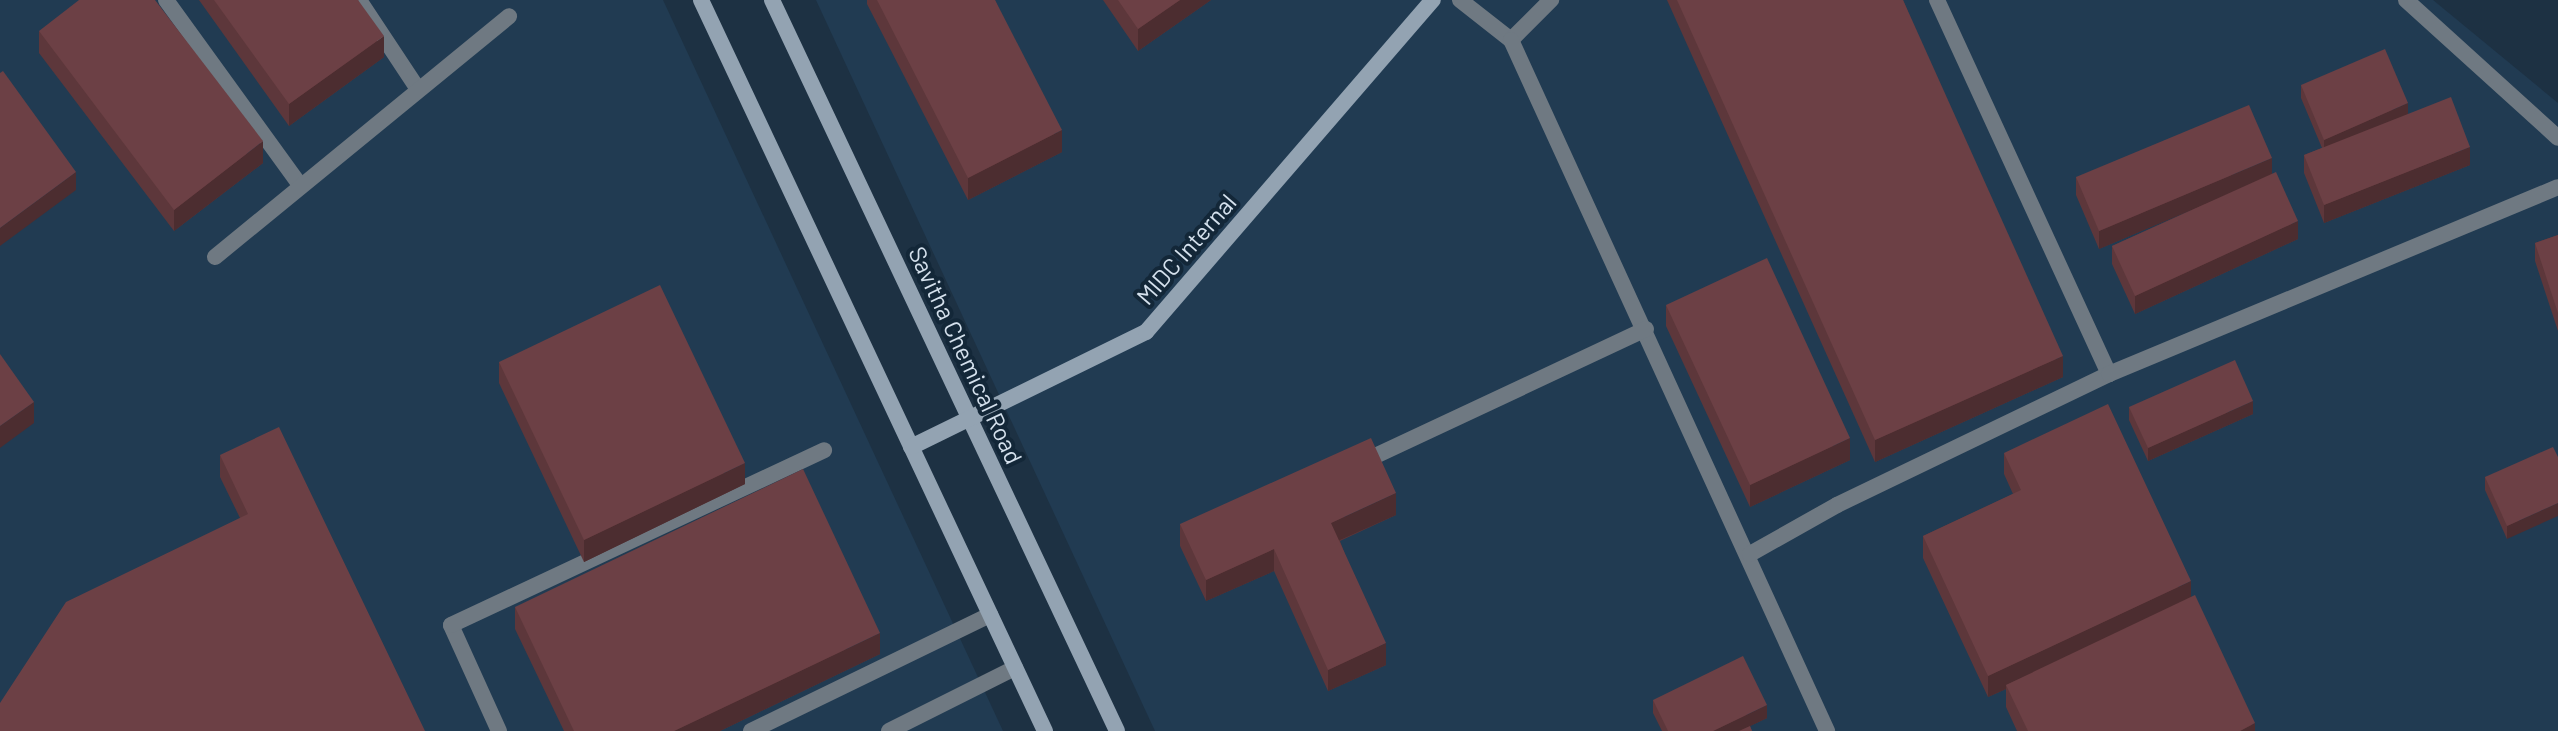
<!DOCTYPE html>
<style>
body{margin:0}
#map{position:relative;width:2558px;height:731px;overflow:hidden;background:#1d3143;font-family:Barlow,sans-serif}
div>[style]{position:absolute}
.built>*{inset:0;background:#213b52}
.service>*{height:16px;margin:-8px;padding:0 8px;transform-origin:8px;border-radius:8px;background:#6f7982}
.secondary>*{height:16px;margin:-8px;padding:0 8px;transform-origin:8px;border-radius:8px;background:#93a3b2}
.wall>*{inset:0;background:#5d373b}
.shaded-wall>*{inset:0;background:#4c2d30}
.building>*{inset:0;background:#6c4045}
span{translate:-50% -50%;white-space:nowrap;text-align:center;line-height:1.15;-webkit-text-stroke:8px #132738;paint-order:stroke}
.street-label{font-size:24px;color:#d5e1ed}
</style>
<div id="map">
<div class="built">
<div style="clip-path:polygon(0 0,663px 0,1003px 731px,0 731px)"></div>
<div style="clip-path:polygon(816px 0,2433px 0,2558px 103px,2558px 731px,1155px 731px)"></div>
</div>
<div class="service">
<div style="left:166px;top:0;width:227px;rotate:54.1deg"></div>
<div style="left:359px;top:0;width:107px;rotate:56.5deg"></div>
<div style="left:1460px;top:0;width:65px;rotate:38.1deg"></div>
<div style="left:1511px;top:40px;width:57px;rotate:-45deg"></div>
<div style="left:1937px;top:0;width:412px;rotate:65.3deg"></div>
<div style="left:2406px;top:0;width:205px;rotate:42.2deg"></div>
<div style="left:1511px;top:40px;width:760px;rotate:65.42deg"></div>
<div style="left:215px;top:257px;width:380px;rotate:-39.3deg"></div>
<div style="left:1358px;top:464px;width:318px;rotate:-25.1deg"></div>
<div style="left:1750px;top:554px;width:100px;rotate:-29.4deg"></div>
<div style="left:1837px;top:505px;width:302px;rotate:-25.7deg"></div>
<div style="left:2109px;top:374px;width:486px;rotate:-22.6deg"></div>
<div style="left:499px;top:731px;width:116px;rotate:-114.4deg"></div>
<div style="left:451px;top:625px;width:412px;rotate:-25.1deg"></div>
<div style="left:751px;top:731px;width:266px;rotate:-25.9deg"></div>
<div style="left:889px;top:731px;width:141px;rotate:-26.6deg"></div>
</div>
<div class="secondary">
<div style="left:701px;top:0;width:808px;rotate:64.8deg"></div>
<div style="left:772px;top:0;width:808px;rotate:64.73deg"></div>
<div style="left:911px;top:447px;width:262px;rotate:-26.1deg"></div>
<div style="left:1146px;top:332px;width:439px;rotate:-49.2deg"></div>
</div>
<div class="wall">
<div style="clip-path:polygon(199px 0,358px 0,384px 57px,289px 126px)"></div>
<div style="clip-path:polygon(867px 0,995px 0,1062px 152px,968px 200px,867px 4px)"></div>
<div style="clip-path:polygon(1103px 0,1211px 0,1138px 51px)"></div>
<div style="clip-path:polygon(1667px 0,1903px 0,2063px 377px,1875px 462px)"></div>
<div style="clip-path:polygon(39px 31px,263px 163px,174px 231px,39px 53px)"></div>
<div style="clip-path:polygon(2301px 85px,2408px 114px,2470px 165px,2324px 223px,2304px 173px,2304px 155px,2322px 148px,2301px 98px)"></div>
<div style="clip-path:polygon(2272px 174px,2298px 239px,2135px 314px,2112px 264px,2112px 246px,2202px 205px,2099px 249px,2076px 195px,2076px 177px)"></div>
<div style="clip-path:polygon(2558px 235px,2558px 331px,2535px 261px,2535px 243px)"></div>
<div style="clip-path:polygon(1666px 305px,1850px 460px,1750px 507px,1666px 326px)"></div>
<div style="clip-path:polygon(499px 362px,745px 484px,584px 562px,499px 383px)"></div>
<div style="clip-path:polygon(2129px 407px,2253px 414px,2148px 461px,2129px 420px)"></div>
<div style="clip-path:polygon(2004px 453px,2191px 597px,2255px 731px,2017px 731px,2006px 707px,2006px 689px,1988px 697px,1923px 558px,1923px 536px,2013px 494px,2004px 474px)"></div>
<div style="clip-path:polygon(220px 455px,425px 731px,240px 518px,220px 477px)"></div>
<div style="clip-path:polygon(2558px 457px,2507px 539px,2485px 490px,2485px 477px)"></div>
<div style="clip-path:polygon(1396px 515px,1340px 541px,1386px 665px,1328px 691px,1274px 571px,1206px 601px,1180px 546px,1180px 524px)"></div>
<div style="clip-path:polygon(515px 607px,880px 654px,720px 731px,564px 731px,515px 629px)"></div>
<div style="clip-path:polygon(1653px 700px,1767px 718px,1750px 726px,1752px 731px,1662px 731px,1653px 713px)"></div>
</div>
<div class="shaded-wall">
<div style="clip-path:polygon(1180px 0,1211px 0,1138px 51px,1138px 29px)"></div>
<div style="clip-path:polygon(384px 36px,384px 57px,289px 126px,289px 104px)"></div>
<div style="clip-path:polygon(2408px 103px,2408px 116px,2324px 153px,2324px 140px)"></div>
<div style="clip-path:polygon(1062px 130px,1062px 152px,968px 200px,968px 178px)"></div>
<div style="clip-path:polygon(263px 141px,263px 163px,174px 231px,174px 210px)"></div>
<div style="clip-path:polygon(2470px 147px,2470px 165px,2324px 223px,2324px 205px)"></div>
<div style="clip-path:polygon(2272px 158px,2272px 176px,2099px 249px,2099px 231px)"></div>
<div style="clip-path:polygon(76px 172px,76px 190px,0 246px,0 228px)"></div>
<div style="clip-path:polygon(2298px 221px,2298px 239px,2135px 314px,2135px 296px)"></div>
<div style="clip-path:polygon(2063px 356px,2063px 377px,1875px 462px,1875px 440px)"></div>
<div style="clip-path:polygon(2253px 401px,2253px 414px,2148px 461px,2148px 448px)"></div>
<div style="clip-path:polygon(34px 402px,34px 423px,0 448px,0 426px)"></div>
<div style="clip-path:polygon(1850px 438px,1850px 460px,1750px 507px,1750px 485px)"></div>
<div style="clip-path:polygon(745px 463px,745px 484px,584px 562px,584px 540px)"></div>
<div style="clip-path:polygon(1396px 493px,1396px 515px,1331px 544px,1331px 523px)"></div>
<div style="clip-path:polygon(2558px 503px,2558px 516px,2507px 539px,2507px 526px)"></div>
<div style="clip-path:polygon(1274px 549px,1274px 571px,1206px 601px,1206px 580px)"></div>
<div style="clip-path:polygon(2191px 581px,2191px 602px,2006px 685px,2006px 689px,1988px 697px,1988px 676px)"></div>
<div style="clip-path:polygon(880px 633px,880px 654px,720px 731px,674px 731px)"></div>
<div style="clip-path:polygon(1386px 643px,1386px 665px,1328px 691px,1328px 670px)"></div>
<div style="clip-path:polygon(1767px 705px,1767px 718px,1740px 731px,1713px 731px)"></div>
<div style="clip-path:polygon(2255px 723px,2255px 731px,2240px 731px)"></div>
</div>
<div class="building">
<div style="clip-path:polygon(79px 0,155px 0,263px 141px,174px 210px,39px 31px)"></div>
<div style="clip-path:polygon(214px 0,358px 0,384px 36px,289px 104px)"></div>
<div style="clip-path:polygon(877px 0,995px 0,1062px 130px,968px 178px)"></div>
<div style="clip-path:polygon(1118px 0,1180px 0,1138px 29px)"></div>
<div style="clip-path:polygon(1677px 0,1903px 0,2063px 356px,1875px 440px)"></div>
<div style="clip-path:polygon(2385px 49px,2408px 103px,2324px 140px,2301px 85px)"></div>
<div style="clip-path:polygon(3px 71px,76px 172px,0 228px,0 73px)"></div>
<div style="clip-path:polygon(2451px 97px,2470px 147px,2324px 205px,2304px 155px)"></div>
<div style="clip-path:polygon(2249px 105px,2272px 158px,2099px 231px,2076px 177px)"></div>
<div style="clip-path:polygon(2276px 172px,2298px 221px,2135px 296px,2112px 246px)"></div>
<div style="clip-path:polygon(2558px 235px,2558px 313px,2535px 243px)"></div>
<div style="clip-path:polygon(1767px 258px,1850px 438px,1750px 485px,1666px 305px)"></div>
<div style="clip-path:polygon(660px 285px,745px 463px,584px 540px,499px 362px)"></div>
<div style="clip-path:polygon(0 354px,34px 402px,0 426px)"></div>
<div style="clip-path:polygon(2235px 360px,2253px 401px,2148px 448px,2129px 407px)"></div>
<div style="clip-path:polygon(2108px 404px,2191px 581px,1988px 676px,1923px 536px,2021px 490px,2004px 453px)"></div>
<div style="clip-path:polygon(279px 427px,425px 731px,0 731px,0 703px,66px 602px,248px 514px,220px 455px)"></div>
<div style="clip-path:polygon(1371px 438px,1396px 493px,1331px 523px,1386px 643px,1328px 670px,1274px 549px,1206px 580px,1180px 524px)"></div>
<div style="clip-path:polygon(2553px 447px,2558px 457px,2558px 503px,2507px 526px,2485px 477px)"></div>
<div style="clip-path:polygon(803px 469px,880px 633px,674px 731px,574px 731px,515px 607px)"></div>
<div style="clip-path:polygon(2195px 595px,2255px 723px,2240px 731px,2028px 731px,2006px 685px)"></div>
<div style="clip-path:polygon(1743px 656px,1767px 705px,1713px 731px,1668px 731px,1653px 700px)"></div>
<div style="clip-path:polygon(1750px 726px,1752px 731px,1739px 731px)"></div>
</div>
<div class="street-label">
<span style="left:1186px;top:249px;rotate:-49deg">MIDC Internal</span>
<span style="left:966px;top:355px;rotate:65deg">Savitha Chemical Road</span>
</div>
</div>
